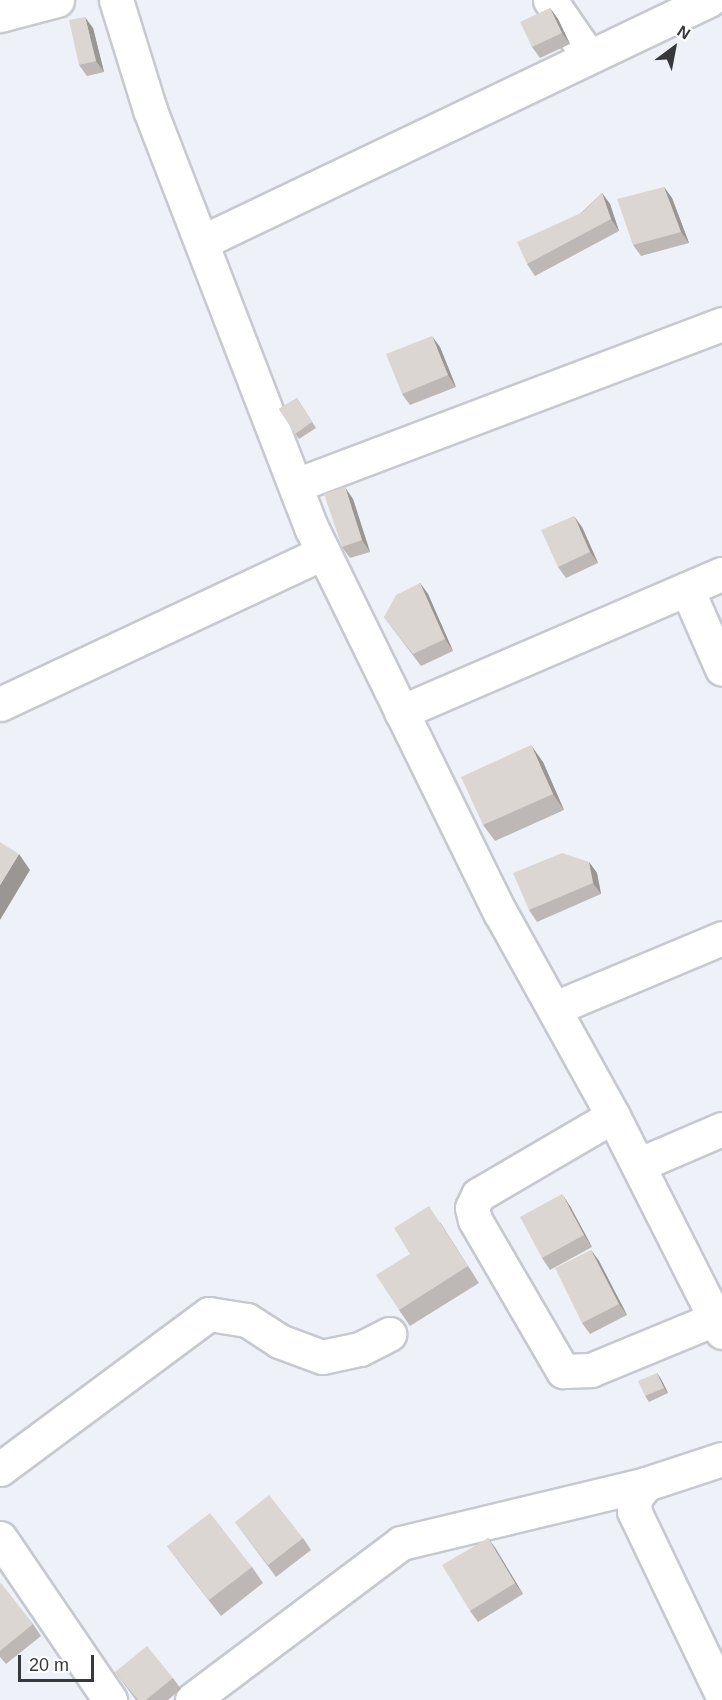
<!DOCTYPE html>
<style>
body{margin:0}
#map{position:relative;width:722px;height:1700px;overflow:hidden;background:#eef2f8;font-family:Arial,sans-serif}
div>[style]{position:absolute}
.roads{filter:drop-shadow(2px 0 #c6c9cf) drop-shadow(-2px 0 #c6c9cf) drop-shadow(0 2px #c6c9cf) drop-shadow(0 -2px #c6c9cf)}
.minor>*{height:33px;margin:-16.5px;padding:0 16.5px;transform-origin:16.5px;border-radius:16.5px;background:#fff}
.wall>*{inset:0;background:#bdb8b5}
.shaded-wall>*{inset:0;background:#9a9693}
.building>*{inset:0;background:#dcd6d2}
span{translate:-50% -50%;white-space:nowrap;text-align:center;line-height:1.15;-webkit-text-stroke:4.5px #fff;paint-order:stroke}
.north{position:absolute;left:644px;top:18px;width:60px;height:60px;-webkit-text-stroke:4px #fff;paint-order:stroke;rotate:32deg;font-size:16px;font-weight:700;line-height:24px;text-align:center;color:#37383b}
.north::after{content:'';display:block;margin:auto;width:21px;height:27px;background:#37383b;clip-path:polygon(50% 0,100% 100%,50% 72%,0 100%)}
.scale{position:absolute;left:18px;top:1655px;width:76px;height:27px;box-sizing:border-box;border:3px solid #37383b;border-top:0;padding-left:8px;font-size:18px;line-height:21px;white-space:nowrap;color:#37383b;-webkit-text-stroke:4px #fff;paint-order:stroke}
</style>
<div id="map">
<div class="roads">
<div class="minor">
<div style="left:116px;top:0;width:115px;rotate:72.8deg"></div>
<div style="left:150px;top:110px;width:449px;rotate:68.9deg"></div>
<div style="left:312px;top:529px;width:427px;rotate:63.9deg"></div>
<div style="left:500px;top:912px;width:233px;rotate:61deg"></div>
<div style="left:613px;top:1116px;width:242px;rotate:63.2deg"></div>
<div style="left:550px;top:0;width:69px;rotate:55.6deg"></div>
<div style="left:0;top:15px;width:59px;rotate:-14.7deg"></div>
<div style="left:204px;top:241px;width:560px;rotate:-25.51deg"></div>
<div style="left:296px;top:485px;width:455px;rotate:-20.7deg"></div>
<div style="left:687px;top:589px;width:87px;rotate:66.4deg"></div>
<div style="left:0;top:704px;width:357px;rotate:-25.1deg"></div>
<div style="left:401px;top:712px;width:349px;rotate:-23.3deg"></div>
<div style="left:555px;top:1008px;width:181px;rotate:-22.7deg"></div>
<div style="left:613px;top:1116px;width:156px;rotate:149.7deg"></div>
<div style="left:478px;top:1195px;width:14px;rotate:115deg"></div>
<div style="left:472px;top:1208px;width:12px;rotate:76deg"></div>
<div style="left:475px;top:1220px;width:175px;rotate:59.8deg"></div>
<div style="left:563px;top:1371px;width:28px;rotate:-2deg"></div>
<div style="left:591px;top:1370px;width:142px;rotate:-22.4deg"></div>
<div style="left:638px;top:1165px;width:91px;rotate:-23.2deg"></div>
<div style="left:722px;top:1459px;width:80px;rotate:161.8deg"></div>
<div style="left:646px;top:1484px;width:18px;rotate:128deg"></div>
<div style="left:635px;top:1498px;width:13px;rotate:94deg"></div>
<div style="left:634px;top:1511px;width:204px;rotate:64.4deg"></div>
<div style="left:0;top:1469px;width:260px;rotate:-36.6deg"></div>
<div style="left:209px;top:1314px;width:38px;rotate:9deg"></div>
<div style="left:247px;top:1320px;width:38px;rotate:33deg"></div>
<div style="left:279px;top:1341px;width:46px;rotate:20.4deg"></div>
<div style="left:322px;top:1357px;width:39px;rotate:-12deg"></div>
<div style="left:360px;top:1349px;width:33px;rotate:-27deg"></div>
<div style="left:0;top:1538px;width:196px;rotate:55.8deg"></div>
<div style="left:192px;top:1700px;width:261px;rotate:-36.9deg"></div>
<div style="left:401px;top:1543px;width:252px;rotate:-13.5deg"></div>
</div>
</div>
<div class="wall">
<div style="clip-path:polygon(550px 8px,558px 19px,570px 44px,540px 58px,532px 47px)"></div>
<div style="clip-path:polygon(93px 28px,104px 72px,87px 76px,79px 65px)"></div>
<div style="clip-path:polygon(664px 187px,672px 198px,689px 243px,641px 256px,633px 245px)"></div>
<div style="clip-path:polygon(602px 193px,610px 204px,619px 231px,535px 276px,527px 264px)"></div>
<div style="clip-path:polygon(440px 347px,456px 387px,410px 405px,402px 394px)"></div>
<div style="clip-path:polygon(297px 398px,316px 428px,299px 439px,279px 409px)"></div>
<div style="clip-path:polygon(353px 499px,370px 552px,350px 558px,342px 547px)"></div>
<div style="clip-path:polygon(582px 527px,598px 563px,566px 578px,558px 567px)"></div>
<div style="clip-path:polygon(420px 583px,428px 594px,453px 651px,421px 666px,384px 617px)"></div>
<div style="clip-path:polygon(543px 762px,564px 810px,495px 841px,483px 825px)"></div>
<div style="clip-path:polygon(589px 862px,597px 873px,601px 894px,537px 922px,529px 910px)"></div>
<div style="clip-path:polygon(570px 1206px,592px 1247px,550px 1270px,542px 1258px)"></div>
<div style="clip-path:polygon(440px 1222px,479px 1283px,410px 1326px,399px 1310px,410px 1254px)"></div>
<div style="clip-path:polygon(591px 1250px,599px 1261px,627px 1315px,590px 1334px,582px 1323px)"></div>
<div style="clip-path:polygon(657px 1373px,661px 1379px,668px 1393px,649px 1402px,645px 1396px)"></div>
<div style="clip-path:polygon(235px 1522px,303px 1538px,311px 1550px,276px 1577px)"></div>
<div style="clip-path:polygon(488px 1538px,523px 1594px,478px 1622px,470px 1611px)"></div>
<div style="clip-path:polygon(167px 1546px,252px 1567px,263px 1583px,221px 1616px,179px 1562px)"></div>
<div style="clip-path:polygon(0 1584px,33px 1624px,41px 1636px,6px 1664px,0 1657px)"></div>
<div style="clip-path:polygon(115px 1672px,173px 1678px,181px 1689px,168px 1700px,136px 1700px)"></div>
</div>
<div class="shaded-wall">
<div style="clip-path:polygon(550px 8px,558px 19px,570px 44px,562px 33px)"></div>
<div style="clip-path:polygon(85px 17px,93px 28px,104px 72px,96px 61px)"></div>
<div style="clip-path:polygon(664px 187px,672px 198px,689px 243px,681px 232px)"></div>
<div style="clip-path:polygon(602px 193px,610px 204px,619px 231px,611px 219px)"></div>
<div style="clip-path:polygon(432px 336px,440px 347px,456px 387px,448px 375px)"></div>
<div style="clip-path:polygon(345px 487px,353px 499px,370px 552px,362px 540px)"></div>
<div style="clip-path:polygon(574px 516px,582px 527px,598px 563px,590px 552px)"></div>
<div style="clip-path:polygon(420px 583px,428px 594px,453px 651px,445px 639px)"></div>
<div style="clip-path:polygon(531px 745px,543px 762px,564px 810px,553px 794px)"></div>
<div style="clip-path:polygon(19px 854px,30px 870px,0 920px,0 885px)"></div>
<div style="clip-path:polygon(589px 862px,597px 873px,601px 894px,593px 883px)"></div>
<div style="clip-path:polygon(562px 1194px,570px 1206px,592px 1247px,584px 1235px)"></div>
<div style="clip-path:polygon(591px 1250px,599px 1261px,627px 1315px,619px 1304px)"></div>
<div style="clip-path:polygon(657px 1373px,661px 1379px,668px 1393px,664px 1388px)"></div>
<div style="clip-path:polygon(488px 1538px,496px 1549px,523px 1594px,515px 1583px)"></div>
</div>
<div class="building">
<div style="clip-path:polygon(550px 8px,562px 33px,532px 47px,520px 22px)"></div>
<div style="clip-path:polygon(85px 17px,96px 61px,79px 65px,69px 20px)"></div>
<div style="clip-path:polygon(664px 187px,681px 232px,633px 245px,617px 199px)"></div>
<div style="clip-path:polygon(602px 193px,611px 219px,527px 264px,517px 242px,583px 212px)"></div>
<div style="clip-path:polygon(432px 336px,448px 375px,402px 394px,386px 354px)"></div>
<div style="clip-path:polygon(297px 398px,312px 422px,295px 434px,279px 409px)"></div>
<div style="clip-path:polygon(345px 487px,362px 540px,342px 547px,324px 494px)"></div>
<div style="clip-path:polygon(574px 516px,590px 552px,558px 567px,541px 530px)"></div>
<div style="clip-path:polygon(420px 583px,445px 639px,413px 654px,384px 617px,396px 595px)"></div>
<div style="clip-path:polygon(531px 745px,553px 794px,483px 825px,461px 777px)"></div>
<div style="clip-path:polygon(0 842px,19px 854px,0 885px)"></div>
<div style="clip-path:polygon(562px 853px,589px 862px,593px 883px,529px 910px,513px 873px)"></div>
<div style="clip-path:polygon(562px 1194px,584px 1235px,542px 1258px,520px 1217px)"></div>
<div style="clip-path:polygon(429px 1206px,468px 1266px,399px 1310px,376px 1275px,410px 1254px,394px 1228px)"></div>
<div style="clip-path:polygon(591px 1250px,619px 1304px,582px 1323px,555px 1268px)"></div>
<div style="clip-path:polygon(657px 1373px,664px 1388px,645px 1396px,638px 1381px)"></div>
<div style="clip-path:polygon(269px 1495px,303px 1538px,268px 1565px,235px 1522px)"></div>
<div style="clip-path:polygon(210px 1513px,252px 1567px,209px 1600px,167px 1546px)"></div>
<div style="clip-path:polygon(488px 1538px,515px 1583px,470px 1611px,442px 1565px)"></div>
<div style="clip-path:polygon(1px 1583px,33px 1624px,0 1651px,0 1584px)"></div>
<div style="clip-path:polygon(147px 1646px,173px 1678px,146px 1700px,138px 1700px,115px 1672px)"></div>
</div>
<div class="north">N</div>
<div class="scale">20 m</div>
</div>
